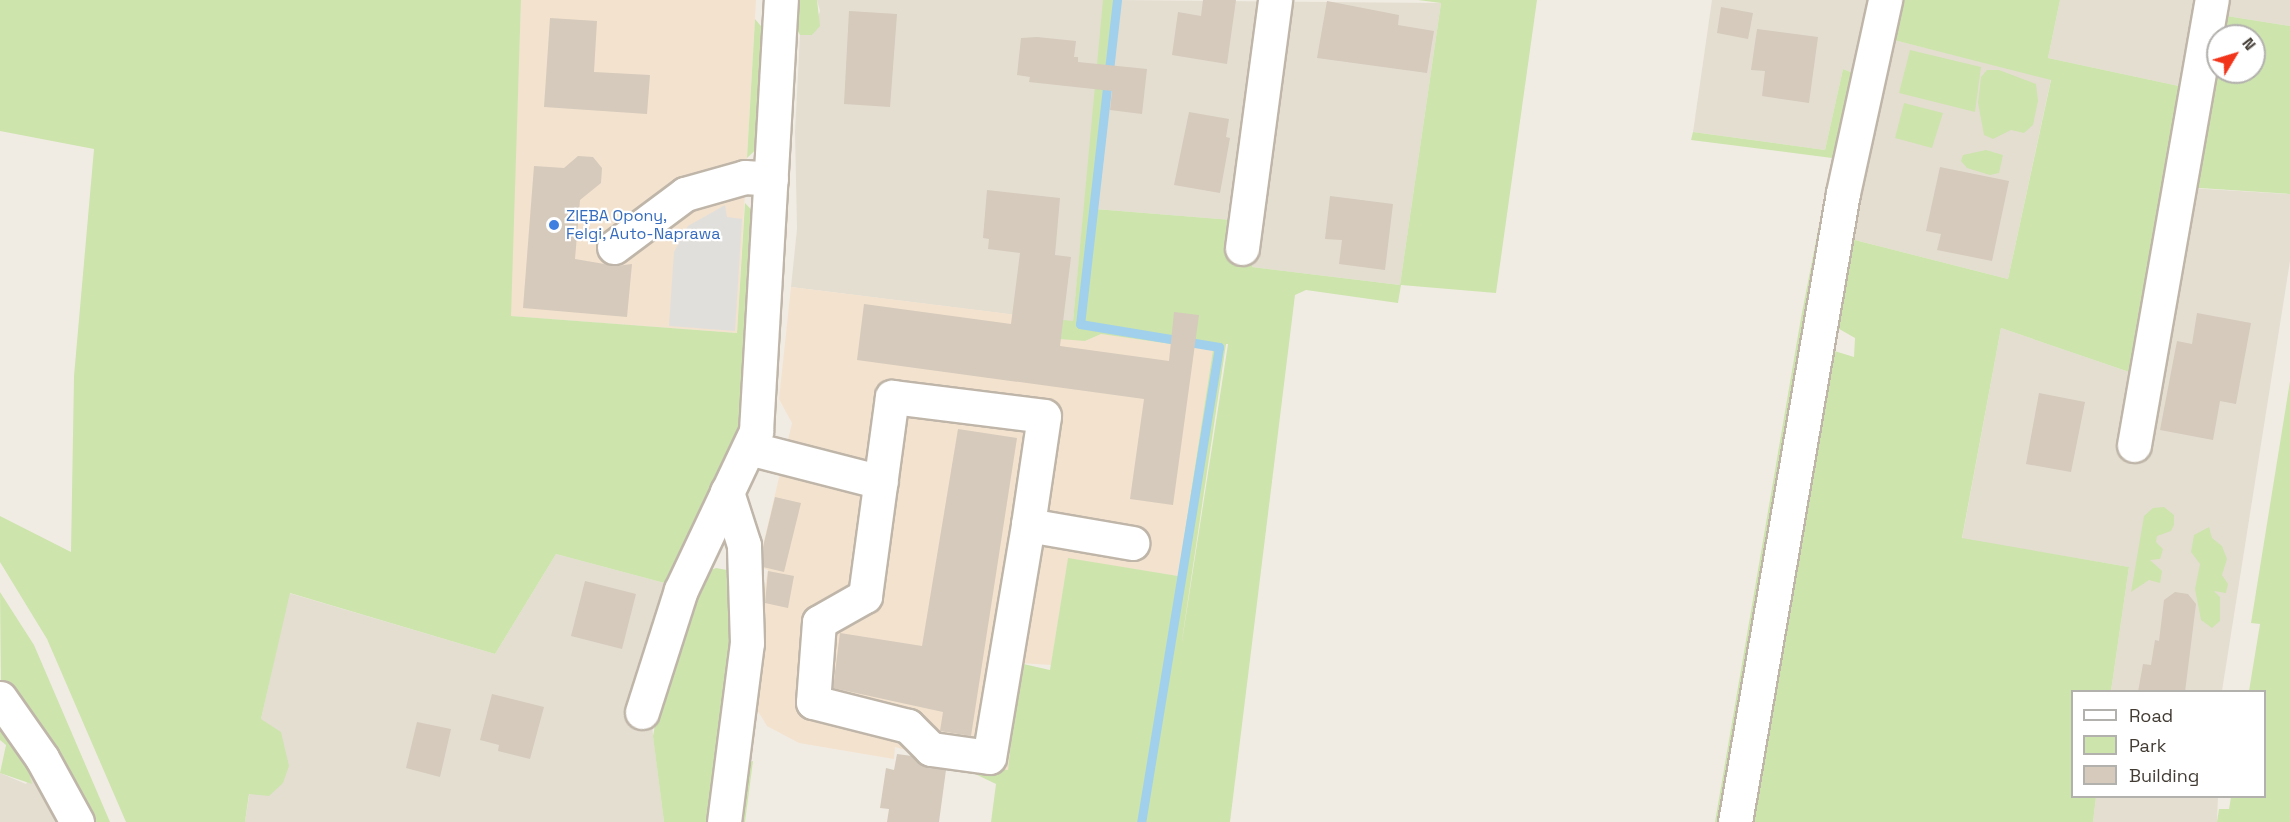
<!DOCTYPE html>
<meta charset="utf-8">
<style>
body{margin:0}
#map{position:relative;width:2290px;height:822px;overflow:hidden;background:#f1ece3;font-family:"Space Grotesk",sans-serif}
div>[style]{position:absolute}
.residential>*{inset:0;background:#e4ded1}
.commercial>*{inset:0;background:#f3e2ce}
.green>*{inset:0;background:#cde4ad}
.parking>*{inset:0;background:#e1dfdb}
.stream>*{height:9px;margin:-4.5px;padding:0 4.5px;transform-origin:4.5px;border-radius:4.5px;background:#a0d0ec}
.building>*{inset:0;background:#d5cabc}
.roads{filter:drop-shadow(2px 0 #bfb6a9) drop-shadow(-2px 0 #bfb6a9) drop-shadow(0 2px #bfb6a9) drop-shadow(0 -2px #bfb6a9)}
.minor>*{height:33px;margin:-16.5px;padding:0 16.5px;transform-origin:16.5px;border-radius:16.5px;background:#fff}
.dots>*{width:16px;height:16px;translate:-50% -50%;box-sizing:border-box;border:3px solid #fff;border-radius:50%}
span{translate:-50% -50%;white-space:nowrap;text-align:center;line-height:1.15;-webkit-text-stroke:4.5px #fff;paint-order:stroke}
.shop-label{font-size:16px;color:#366cbe}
.left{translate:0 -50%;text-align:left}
.legend{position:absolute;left:2071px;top:690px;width:195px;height:108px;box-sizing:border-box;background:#fff;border:2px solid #b3b1ae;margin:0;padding:8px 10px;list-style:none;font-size:18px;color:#423c34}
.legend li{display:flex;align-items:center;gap:12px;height:30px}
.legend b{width:30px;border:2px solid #b3b1ae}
.north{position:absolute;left:2206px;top:24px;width:60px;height:60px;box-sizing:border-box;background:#fff;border:2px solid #b3b1ae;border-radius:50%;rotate:52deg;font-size:16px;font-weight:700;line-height:24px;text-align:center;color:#423c34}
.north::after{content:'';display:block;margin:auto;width:21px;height:27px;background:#f1341a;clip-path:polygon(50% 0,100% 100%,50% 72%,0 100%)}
</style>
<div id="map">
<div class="residential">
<div style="clip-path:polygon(817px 0,1104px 0,1073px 322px,791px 287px,797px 229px,795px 132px,800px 35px,812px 35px,820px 11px)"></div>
<div style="clip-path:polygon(1120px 0,1441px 3px,1400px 285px,1252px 267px,1257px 222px,1095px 209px)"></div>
<div style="clip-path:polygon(1712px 0,1894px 0,1886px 38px,2051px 79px,2008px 279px,1843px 237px,1860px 76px,1843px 69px,1825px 150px,1693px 132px)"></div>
<div style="clip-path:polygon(2060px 0,2290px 0,2290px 26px,2214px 14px,2188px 88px,2048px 58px)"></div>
<div style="clip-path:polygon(2173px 187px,2290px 194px,2290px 261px,2222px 691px,2111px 691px,2129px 567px,1962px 539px,2001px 328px,2138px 375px)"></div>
<div style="clip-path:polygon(556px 554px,672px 585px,636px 670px,636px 728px,652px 726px,664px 822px,245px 822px,261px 719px,289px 593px,495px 654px)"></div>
<div style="clip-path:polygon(0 773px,26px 784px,30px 776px,37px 774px,65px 822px,0 822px)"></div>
<div style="clip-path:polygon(2096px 797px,2218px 797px,2217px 822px,2093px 822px)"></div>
</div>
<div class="commercial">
<div style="clip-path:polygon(521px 0,756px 0,737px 333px,510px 316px)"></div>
<div style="clip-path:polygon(791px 287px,1034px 317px,1085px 341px,1101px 334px,1213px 350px,1178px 576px,1068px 559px,1051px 665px,1019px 663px,1008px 770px,948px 761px,895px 747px,894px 759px,799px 743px,767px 726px,756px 708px,762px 602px,768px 570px,758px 566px,792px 423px,779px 399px)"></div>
</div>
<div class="green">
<div style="clip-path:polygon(0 0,521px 0,511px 316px,737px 333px,745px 203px,760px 219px,740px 441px,672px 585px,556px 554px,495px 654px,290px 593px,261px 719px,281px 732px,289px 766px,283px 783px,269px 796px,249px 794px,245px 822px,126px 822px,47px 639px,0 562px,0 516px,71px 552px,74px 376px,94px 149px,0 131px)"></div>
<div style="clip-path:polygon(794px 0,817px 0,820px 26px,812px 35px,800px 35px,793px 21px)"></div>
<div style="clip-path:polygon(evenodd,1103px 0,1120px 0,1095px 209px,1257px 222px,1252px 267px,1400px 285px,1441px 3px,1418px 0,1537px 0,1496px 293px,1401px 285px,1398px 303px,1306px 290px,1295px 295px,1230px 822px,991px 822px,996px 784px,948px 761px,1008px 770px,1019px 663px,1050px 670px,1068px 558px,1178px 576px,1213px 350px,1101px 334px,1085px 341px,1047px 338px,1034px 317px,1073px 321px,1103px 0,1226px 344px,1228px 344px,1182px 641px,1182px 640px,1226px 344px)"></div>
<div style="clip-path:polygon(1894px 0,2060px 0,2048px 58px,2188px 88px,2138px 375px,2001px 328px,1962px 538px,2129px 567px,2111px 691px,2072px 692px,2072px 796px,2096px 797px,2093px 822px,1745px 822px,1828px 349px,1854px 357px,1855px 338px,1827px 322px,1843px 237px,2008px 279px,2051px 80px,1886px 38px)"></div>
<div style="clip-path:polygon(evenodd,2214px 14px,2290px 26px,2290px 194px,2184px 187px,2214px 14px,2218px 36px,2254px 36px,2254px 72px,2218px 72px,2218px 36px)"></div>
<div style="clip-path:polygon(755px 19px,770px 37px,764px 142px,747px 158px)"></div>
<div style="clip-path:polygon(1910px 50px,1981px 67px,1975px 112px,1899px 93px)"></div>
<div style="clip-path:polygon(1843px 69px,1860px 76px,1723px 822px,1715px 822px,1801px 318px,1832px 158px,1691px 140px,1693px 132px,1825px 150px)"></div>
<div style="clip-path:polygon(1987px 70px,1999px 70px,2036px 84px,2038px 101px,2033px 125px,2024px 133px,2011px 130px,1993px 139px,1984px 135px,1978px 103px,1981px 77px)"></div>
<div style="clip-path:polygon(1904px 103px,1943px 113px,1932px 148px,1895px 138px)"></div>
<div style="clip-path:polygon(1986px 150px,2003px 155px,1999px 173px,1990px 175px,1967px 168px,1961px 161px,1963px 155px)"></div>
<div style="clip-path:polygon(2290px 381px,2290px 822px,2217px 822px,2219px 809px,2229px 809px,2231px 797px,2264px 796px,2264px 692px,2249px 691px,2260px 624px,2251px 623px)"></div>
<div style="clip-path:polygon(2164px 507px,2174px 515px,2174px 525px,2171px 531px,2157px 536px,2156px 542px,2163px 549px,2160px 559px,2150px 560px,2162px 571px,2160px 583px,2149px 580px,2131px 592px,2144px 516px,2153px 508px)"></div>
<div style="clip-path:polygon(2209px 527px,2212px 538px,2222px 546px,2227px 559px,2222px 575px,2228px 584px,2226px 593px,2214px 591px,2220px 597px,2220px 621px,2212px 628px,2201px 620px,2195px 589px,2200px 564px,2191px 552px,2194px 535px)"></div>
<div style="clip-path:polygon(716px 568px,738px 572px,717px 822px,664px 822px,653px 736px,665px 673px,704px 573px)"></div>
<div style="clip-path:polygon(0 592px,34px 645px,110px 822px,85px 822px,1px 683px)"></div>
<div style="clip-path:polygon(0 708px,37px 774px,30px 776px,32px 784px,0 773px,6px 745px,0 740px)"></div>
<div style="clip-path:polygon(753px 761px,745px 822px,732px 822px,746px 763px)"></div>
</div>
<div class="parking">
<div style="clip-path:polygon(725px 205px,727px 217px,742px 219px,735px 331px,669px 326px,674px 252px,688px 226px)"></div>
</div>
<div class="stream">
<div style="left:1117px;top:0;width:326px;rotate:96.5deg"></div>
<div style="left:1080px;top:324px;width:141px;rotate:9.4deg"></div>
<div style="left:1219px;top:347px;width:481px;rotate:99.3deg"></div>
</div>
<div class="building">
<div style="clip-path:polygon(1203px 0,1236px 0,1227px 64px,1172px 55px,1178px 12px,1201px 16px)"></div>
<div style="clip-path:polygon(1327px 1px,1399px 15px,1398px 25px,1434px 31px,1427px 73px,1317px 58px)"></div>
<div style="clip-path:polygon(1721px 7px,1753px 13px,1748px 39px,1717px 33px)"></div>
<div style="clip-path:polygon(849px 11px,897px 14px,890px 107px,844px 104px)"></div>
<div style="clip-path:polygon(550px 18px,597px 21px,594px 72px,650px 75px,647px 114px,544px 107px)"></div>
<div style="clip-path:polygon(1757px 29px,1818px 37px,1809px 103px,1762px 96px,1765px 71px,1751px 70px)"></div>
<div style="clip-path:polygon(1037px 37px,1076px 41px,1074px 57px,1078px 57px,1078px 62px,1147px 69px,1142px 114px,1110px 110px,1112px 91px,1029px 82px,1030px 77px,1017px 75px,1021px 38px)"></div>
<div style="clip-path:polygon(1189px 112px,1229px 119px,1226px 137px,1230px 138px,1220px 193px,1174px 185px)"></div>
<div style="clip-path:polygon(578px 156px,593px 157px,602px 168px,601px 183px,580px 200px,575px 259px,616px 266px,632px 264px,627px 317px,523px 308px,534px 166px,564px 168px)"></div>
<div style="clip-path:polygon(1940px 167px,2009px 181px,1992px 261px,1937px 250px,1941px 234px,1926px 231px)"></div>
<div style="clip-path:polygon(987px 190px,1060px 198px,1055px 255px,1071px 257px,1060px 346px,1169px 361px,1174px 312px,1199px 315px,1173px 505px,1130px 499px,1144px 399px,857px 360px,864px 304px,1011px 324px,1020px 253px,988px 249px,989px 239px,983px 238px)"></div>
<div style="clip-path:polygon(1330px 196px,1393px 204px,1385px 270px,1339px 264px,1342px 240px,1325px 239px)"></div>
<div style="clip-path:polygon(2197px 313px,2251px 323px,2236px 404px,2220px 401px,2213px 440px,2160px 430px,2177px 341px,2192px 344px)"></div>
<div style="clip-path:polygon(2039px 393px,2085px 402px,2071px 472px,2026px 464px)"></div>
<div style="clip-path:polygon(958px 429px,1017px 438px,971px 736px,940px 731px,943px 712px,833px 688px,840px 633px,922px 646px)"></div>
<div style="clip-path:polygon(775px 497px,801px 503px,784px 572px,763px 567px,763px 547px)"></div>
<div style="clip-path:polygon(768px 571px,794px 576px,788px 608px,765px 603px)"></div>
<div style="clip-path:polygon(585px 581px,636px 594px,622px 649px,571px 636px)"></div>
<div style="clip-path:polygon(2175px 592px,2188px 594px,2196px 604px,2185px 692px,2138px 692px,2143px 664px,2151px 665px,2155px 640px,2159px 641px,2164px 600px)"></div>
<div style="clip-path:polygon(492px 694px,544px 707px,530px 759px,498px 751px,499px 745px,480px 740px)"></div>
<div style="clip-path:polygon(417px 722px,451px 729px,440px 777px,406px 768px)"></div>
<div style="clip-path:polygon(897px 754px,912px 756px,928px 768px,946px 770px,939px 822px,887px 822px,889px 809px,880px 808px,886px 768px,894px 770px)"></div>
</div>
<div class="roads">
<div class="minor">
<div style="left:614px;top:247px;width:89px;rotate:-36.7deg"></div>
<div style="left:685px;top:194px;width:62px;rotate:-15.8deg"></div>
<div style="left:745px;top:177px;width:26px;rotate:4deg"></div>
<div style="left:1242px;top:248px;width:250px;rotate:-82.4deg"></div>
<div style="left:2134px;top:445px;width:452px;rotate:-80.1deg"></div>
<div style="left:749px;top:448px;width:136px;rotate:14.4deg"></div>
<div style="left:1028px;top:525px;width:235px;rotate:99.5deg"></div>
<div style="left:989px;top:757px;width:59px;rotate:-172.1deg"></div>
<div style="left:931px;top:749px;width:33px;rotate:-135deg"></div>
<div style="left:908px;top:726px;width:98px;rotate:-165.8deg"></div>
<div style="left:813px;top:702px;width:80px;rotate:-85.7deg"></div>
<div style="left:819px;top:622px;width:53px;rotate:-29.5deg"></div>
<div style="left:865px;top:596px;width:201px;rotate:-82.3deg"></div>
<div style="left:892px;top:397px;width:153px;rotate:7.1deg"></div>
<div style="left:1044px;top:416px;width:110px;rotate:98.4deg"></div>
<div style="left:1028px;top:525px;width:106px;rotate:9.8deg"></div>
<div style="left:0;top:698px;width:73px;rotate:55deg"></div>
<div style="left:42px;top:758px;width:73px;rotate:61.3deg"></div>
<div style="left:642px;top:712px;width:128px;rotate:-72.3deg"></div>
<div style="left:681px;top:590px;width:176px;rotate:-64.7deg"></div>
<div style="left:756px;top:431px;width:432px;rotate:-86.7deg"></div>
<div style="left:724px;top:822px;width:180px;rotate:-82.7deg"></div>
<div style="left:747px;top:643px;width:98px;rotate:-91.8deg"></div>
<div style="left:744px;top:545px;width:56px;rotate:-107.8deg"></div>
<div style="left:1735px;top:822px;width:638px;rotate:-80.26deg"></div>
<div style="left:1843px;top:193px;width:198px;rotate:-77.7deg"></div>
</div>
</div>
<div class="dots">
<div style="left:554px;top:225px;background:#3f7fe0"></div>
</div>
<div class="shop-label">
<span class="left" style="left:566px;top:225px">ZIĘBA Opony,<br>Felgi, Auto-Naprawa</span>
</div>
<ul class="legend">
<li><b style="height:8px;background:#fff"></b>Road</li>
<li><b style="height:16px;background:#cde4ad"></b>Park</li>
<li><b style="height:16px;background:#d5cabc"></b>Building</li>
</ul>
<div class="north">N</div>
</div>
